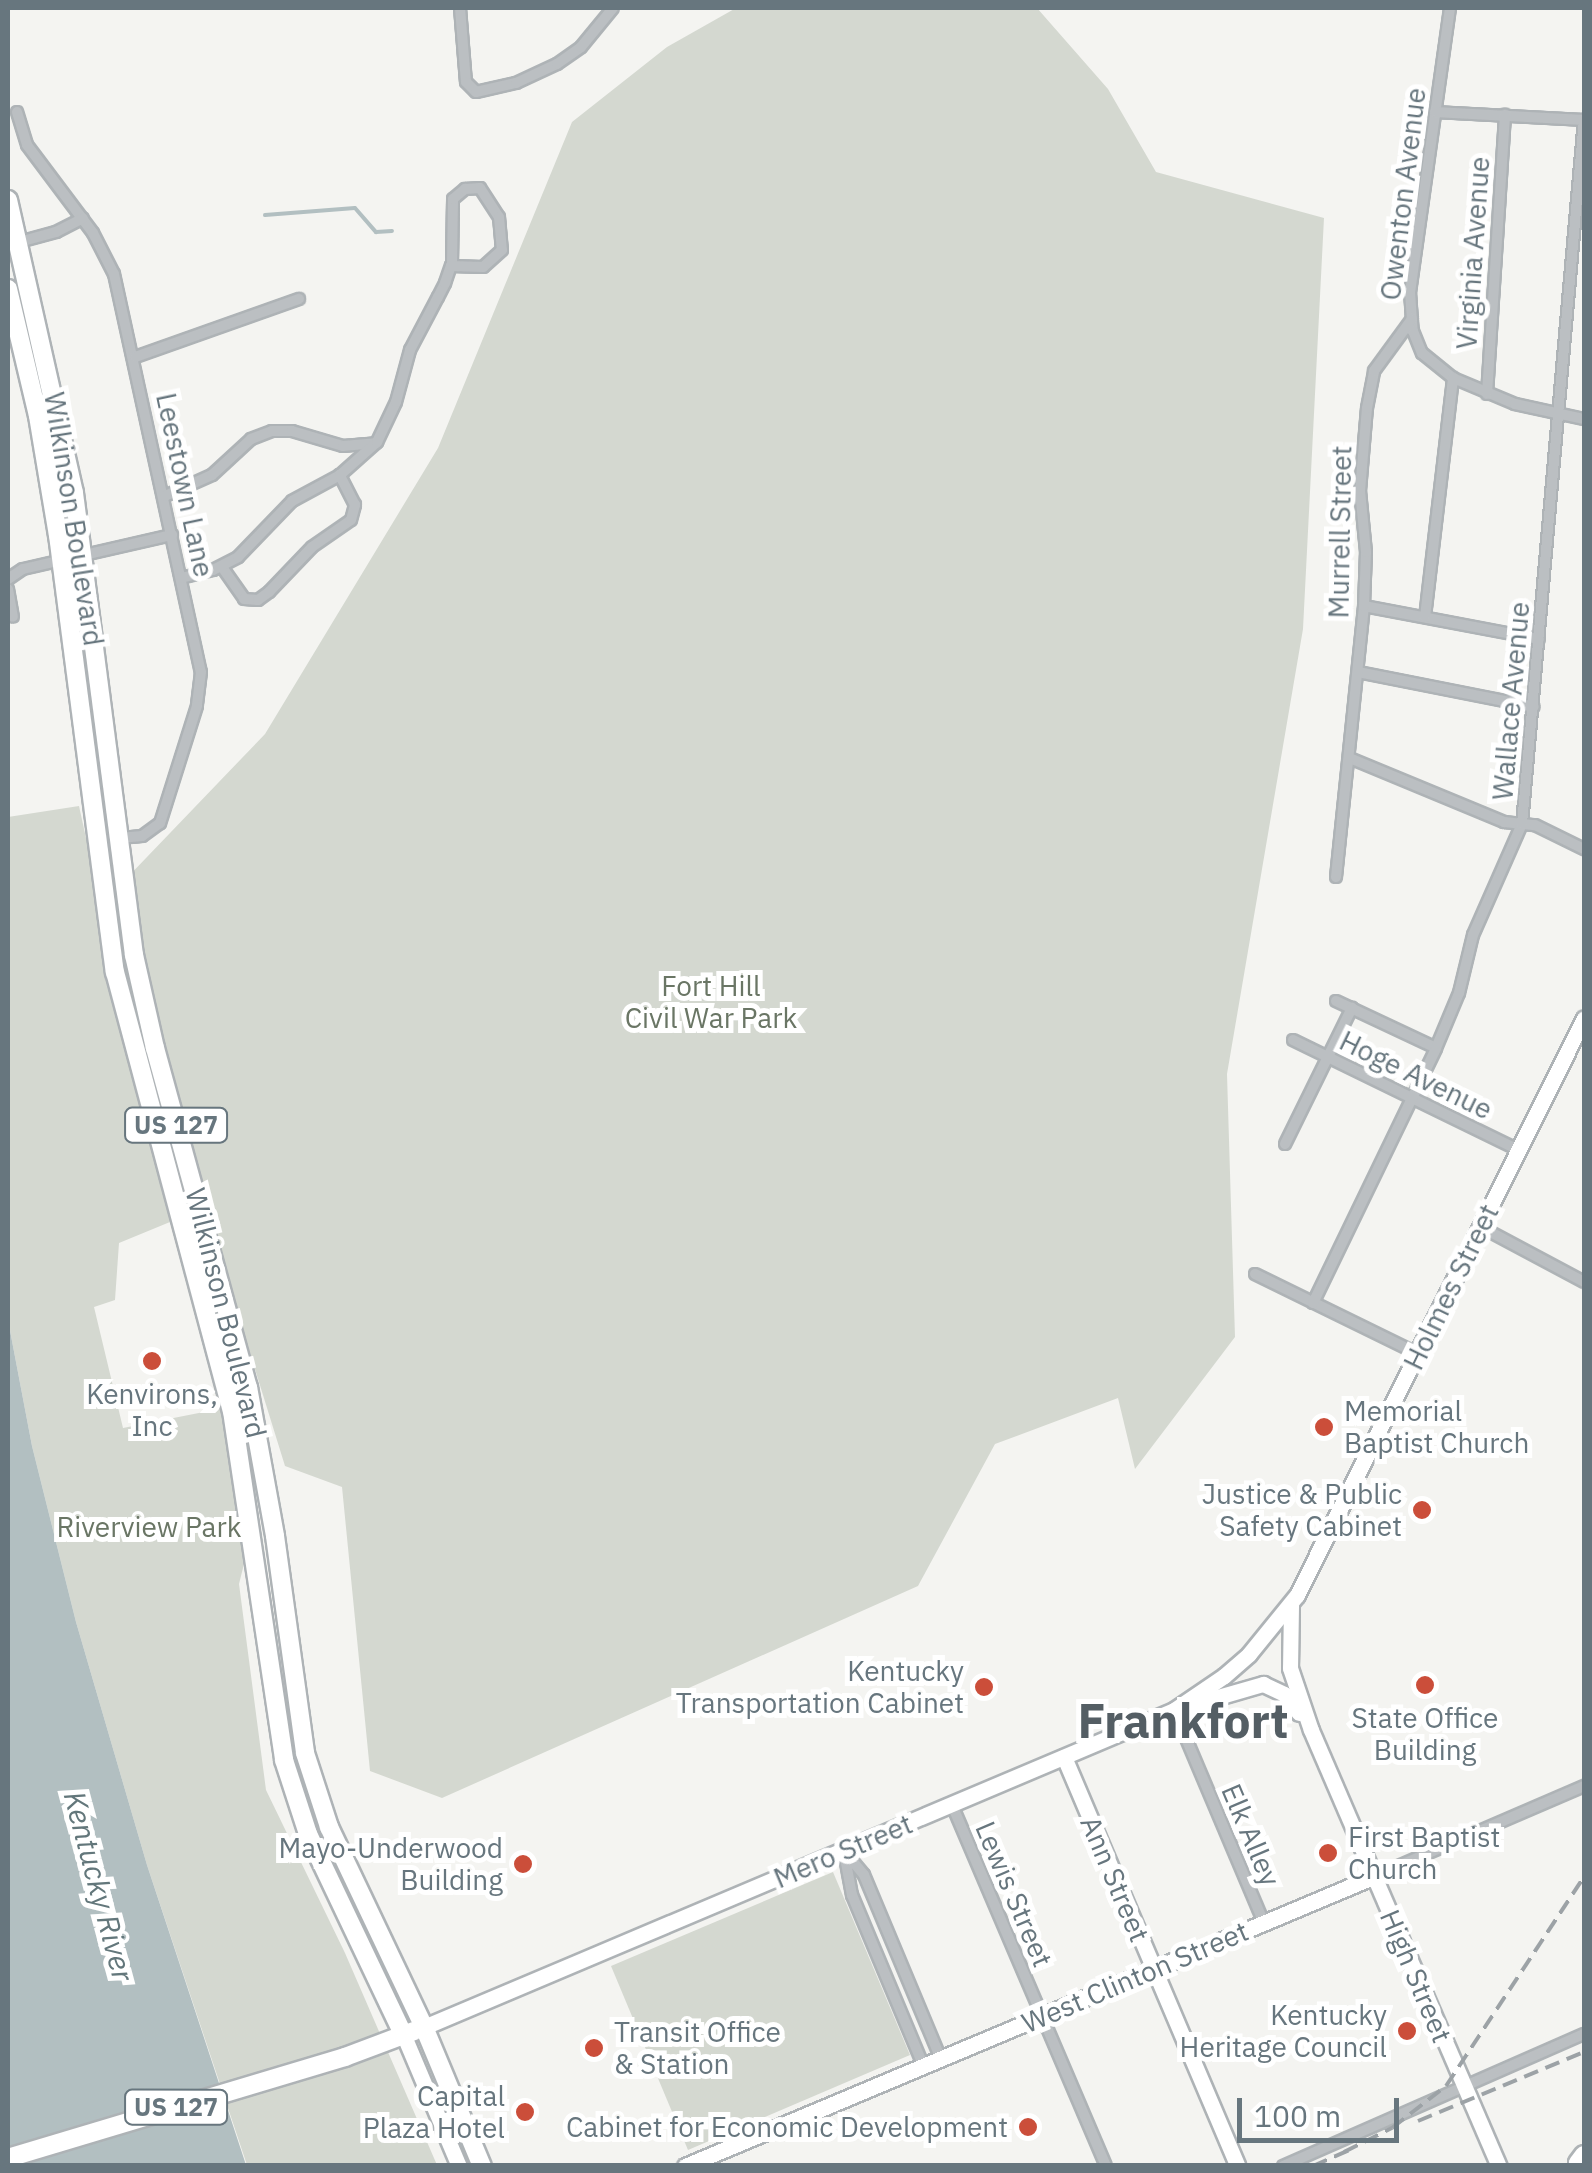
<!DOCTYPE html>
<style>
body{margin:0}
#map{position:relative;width:1592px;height:2173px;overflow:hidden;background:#f4f4f1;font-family:"IBM Plex Sans",sans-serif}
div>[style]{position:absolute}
.green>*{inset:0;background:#d4d8d0}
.water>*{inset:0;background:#b2bfc1}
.stream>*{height:4px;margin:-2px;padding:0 2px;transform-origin:2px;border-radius:2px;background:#b2bfc1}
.roads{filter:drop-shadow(2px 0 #aeb3b6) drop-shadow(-2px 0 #aeb3b6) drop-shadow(0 2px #aeb3b6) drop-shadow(0 -2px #aeb3b6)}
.minor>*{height:10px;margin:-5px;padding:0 5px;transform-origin:5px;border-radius:5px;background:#bbbfc2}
.secondary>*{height:15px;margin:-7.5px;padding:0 7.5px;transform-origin:7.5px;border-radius:7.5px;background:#fff}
.primary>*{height:18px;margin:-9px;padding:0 9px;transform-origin:9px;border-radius:9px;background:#fff}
.trunk>*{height:18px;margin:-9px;padding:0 9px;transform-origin:9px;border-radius:9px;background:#fff}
.rail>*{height:4px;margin-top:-2px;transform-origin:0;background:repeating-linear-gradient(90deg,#9ca2a6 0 15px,transparent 0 23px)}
.dots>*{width:28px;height:28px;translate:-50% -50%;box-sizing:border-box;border:5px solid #fff;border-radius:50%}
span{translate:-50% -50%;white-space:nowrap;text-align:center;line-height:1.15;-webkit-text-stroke:10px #fff;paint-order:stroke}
.shield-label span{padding:2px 8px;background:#fff;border:2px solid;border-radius:8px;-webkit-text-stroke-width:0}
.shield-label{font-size:25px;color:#67767e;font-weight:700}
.street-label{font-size:28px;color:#67767e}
.park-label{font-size:28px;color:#6a7665}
.poi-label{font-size:28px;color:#67767e}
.left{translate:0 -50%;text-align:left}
.right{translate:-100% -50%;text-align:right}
.water-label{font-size:30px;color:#63777b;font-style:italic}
.town-label{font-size:48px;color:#545e64;font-weight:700}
.frame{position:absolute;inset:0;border:10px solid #67767e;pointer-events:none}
.scale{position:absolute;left:1237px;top:2098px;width:162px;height:45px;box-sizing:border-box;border:5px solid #67767e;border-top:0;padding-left:12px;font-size:30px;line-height:35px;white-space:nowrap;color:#67767e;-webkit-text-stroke:8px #fff;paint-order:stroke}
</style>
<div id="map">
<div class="green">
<div style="clip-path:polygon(736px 8px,1037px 8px,1108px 89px,1156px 172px,1324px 218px,1303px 629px,1227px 1074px,1235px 1337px,1135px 1469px,1118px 1398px,995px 1444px,918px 1586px,442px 1798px,370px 1771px,342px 1487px,285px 1466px,150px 1031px,123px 882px,265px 734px,438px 448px,572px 122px,667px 47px)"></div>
<div style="clip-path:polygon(79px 806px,170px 1222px,119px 1243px,115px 1300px,94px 1307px,123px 1428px,224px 1408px,247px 1552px,239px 1584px,266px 1790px,345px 1953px,437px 2165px,247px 2165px,147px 1865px,76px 1622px,32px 1446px,8px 1320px,8px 817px)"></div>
<div style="clip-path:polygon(833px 1872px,910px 2055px,688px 2150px,611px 1966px)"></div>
</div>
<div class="water">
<div style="clip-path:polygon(8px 1320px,32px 1446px,76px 1622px,147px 1865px,246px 2165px,13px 2165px,8px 2150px)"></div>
</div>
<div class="stream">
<div style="left:265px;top:215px;width:90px;rotate:-4.4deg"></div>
<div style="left:355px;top:208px;width:32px;rotate:49deg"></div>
<div style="left:376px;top:232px;width:16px;rotate:-4deg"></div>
</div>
<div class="roads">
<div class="minor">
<div style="left:460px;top:8px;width:74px;rotate:85.4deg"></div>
<div style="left:466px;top:82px;width:14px;rotate:45deg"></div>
<div style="left:476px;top:92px;width:41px;rotate:-12.7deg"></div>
<div style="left:516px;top:83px;width:45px;rotate:-24.9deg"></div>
<div style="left:557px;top:64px;width:29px;rotate:-35deg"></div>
<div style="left:581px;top:47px;width:50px;rotate:-50.6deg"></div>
<div style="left:1450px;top:8px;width:287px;rotate:98deg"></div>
<div style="left:1410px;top:292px;width:39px;rotate:86deg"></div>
<div style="left:1413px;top:331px;width:24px;rotate:68deg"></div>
<div style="left:1422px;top:353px;width:40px;rotate:39deg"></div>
<div style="left:1453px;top:378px;width:67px;rotate:22.8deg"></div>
<div style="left:1515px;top:404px;width:71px;rotate:12.3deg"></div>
<div style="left:17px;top:112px;width:34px;rotate:73deg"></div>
<div style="left:27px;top:145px;width:110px;rotate:53.1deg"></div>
<div style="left:93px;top:233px;width:46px;rotate:62.9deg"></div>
<div style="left:114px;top:274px;width:407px;rotate:77.7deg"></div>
<div style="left:201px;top:672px;width:34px;rotate:97deg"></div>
<div style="left:197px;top:706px;width:123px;rotate:107.5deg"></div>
<div style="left:160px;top:823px;width:22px;rotate:144deg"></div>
<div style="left:142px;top:836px;width:25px;rotate:175deg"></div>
<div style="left:1435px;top:112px;width:149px;rotate:3.1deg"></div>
<div style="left:8px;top:245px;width:50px;rotate:-15.2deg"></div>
<div style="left:56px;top:232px;width:30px;rotate:-27deg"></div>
<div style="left:135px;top:357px;width:174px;rotate:-19.5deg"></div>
<div style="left:1487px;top:394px;width:280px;rotate:-86.3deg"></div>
<div style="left:165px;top:496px;width:51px;rotate:-24.1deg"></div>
<div style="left:212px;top:475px;width:53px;rotate:-42.7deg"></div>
<div style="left:251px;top:439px;width:22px;rotate:-21deg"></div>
<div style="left:272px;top:431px;width:20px"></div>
<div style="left:292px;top:431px;width:53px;rotate:16.4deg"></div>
<div style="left:343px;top:446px;width:33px;rotate:-5deg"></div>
<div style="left:222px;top:567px;width:39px;rotate:55deg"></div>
<div style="left:244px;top:599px;width:14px;rotate:4deg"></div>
<div style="left:258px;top:600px;width:14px;rotate:-36deg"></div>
<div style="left:269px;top:592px;width:62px;rotate:-46.3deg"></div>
<div style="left:312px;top:547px;width:47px;rotate:-34.7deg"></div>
<div style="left:351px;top:520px;width:16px;rotate:-75deg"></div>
<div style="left:355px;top:505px;width:34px;rotate:-117deg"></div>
<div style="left:181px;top:578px;width:33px;rotate:-14deg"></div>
<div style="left:213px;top:570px;width:28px;rotate:-27deg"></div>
<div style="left:238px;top:557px;width:78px;rotate:-46deg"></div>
<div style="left:292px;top:501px;width:55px;rotate:-28.4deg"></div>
<div style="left:340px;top:475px;width:50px;rotate:-41.7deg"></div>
<div style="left:377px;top:442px;width:44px;rotate:-64.6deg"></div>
<div style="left:396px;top:402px;width:54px;rotate:-74.9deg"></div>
<div style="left:410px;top:350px;width:60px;rotate:-62.2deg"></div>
<div style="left:438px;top:297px;width:16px;rotate:-63deg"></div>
<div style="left:445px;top:283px;width:18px;rotate:-71deg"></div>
<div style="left:451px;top:266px;width:2px;rotate:-63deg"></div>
<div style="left:452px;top:264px;width:65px;rotate:-89.1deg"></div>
<div style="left:453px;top:199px;width:16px;rotate:-40deg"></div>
<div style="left:465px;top:189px;width:15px;rotate:-4deg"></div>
<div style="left:480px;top:188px;width:35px;rotate:57deg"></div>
<div style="left:499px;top:217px;width:33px;rotate:85deg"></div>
<div style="left:502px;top:250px;width:25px;rotate:138deg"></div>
<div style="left:483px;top:267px;width:32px;rotate:-178deg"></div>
<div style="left:8px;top:579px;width:18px;rotate:-34deg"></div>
<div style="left:23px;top:569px;width:153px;rotate:-12.9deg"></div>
<div style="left:8px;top:589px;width:28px;rotate:80deg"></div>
<div style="left:1364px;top:606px;width:178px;rotate:10.7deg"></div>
<div style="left:1425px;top:617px;width:241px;rotate:-83.3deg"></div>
<div style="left:1358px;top:672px;width:179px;rotate:11.2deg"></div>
<div style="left:1352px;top:759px;width:165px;rotate:22.5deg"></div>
<div style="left:1504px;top:822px;width:31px;rotate:6deg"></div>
<div style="left:1535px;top:825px;width:55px;rotate:26.1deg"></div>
<div style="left:1336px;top:877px;width:272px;rotate:-84.1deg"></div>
<div style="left:1364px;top:606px;width:54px;rotate:-87.9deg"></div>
<div style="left:1366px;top:552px;width:61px;rotate:-95.6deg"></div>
<div style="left:1360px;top:491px;width:83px;rotate:-85.2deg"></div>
<div style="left:1367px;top:408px;width:38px;rotate:-79deg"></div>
<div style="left:1374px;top:371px;width:64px;rotate:-53.8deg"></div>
<div style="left:1336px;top:1001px;width:110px;rotate:25.2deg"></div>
<div style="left:1293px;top:1040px;width:251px;rotate:26deg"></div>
<div style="left:1285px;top:1144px;width:152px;rotate:-63.8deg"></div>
<div style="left:1481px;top:1227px;width:117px;rotate:28.1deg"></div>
<div style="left:1255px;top:1274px;width:182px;rotate:26.1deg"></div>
<div style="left:1313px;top:1303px;width:283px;rotate:-64.2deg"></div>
<div style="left:1436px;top:1048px;width:60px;rotate:-67.3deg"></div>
<div style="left:1459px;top:993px;width:60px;rotate:-76.4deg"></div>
<div style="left:1473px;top:935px;width:121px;rotate:-66.2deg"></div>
<div style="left:1522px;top:824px;width:707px;rotate:-84.97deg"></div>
<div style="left:1174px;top:1710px;width:231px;rotate:67.1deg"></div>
<div style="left:952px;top:1805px;width:392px;rotate:66.9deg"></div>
<div style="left:844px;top:1851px;width:31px;rotate:50deg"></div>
<div style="left:864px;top:1875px;width:199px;rotate:67.3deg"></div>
<div style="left:844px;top:1852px;width:44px;rotate:79.5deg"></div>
<div style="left:852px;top:1895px;width:186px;rotate:67.3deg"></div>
<div style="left:1375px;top:1876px;width:228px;rotate:-23.3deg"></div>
<div style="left:1283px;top:2166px;width:329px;rotate:-23.7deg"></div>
</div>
<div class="secondary">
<div style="left:1291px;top:1606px;width:62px;rotate:90.9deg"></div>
<div style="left:1290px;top:1668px;width:65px;rotate:71.3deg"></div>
<div style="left:1311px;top:1730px;width:475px;rotate:66.7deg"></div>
<div style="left:1197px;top:1703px;width:69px;rotate:-16.1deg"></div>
<div style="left:1263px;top:1684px;width:23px;rotate:25deg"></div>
<div style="left:1284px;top:1694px;width:24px;rotate:52deg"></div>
<div style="left:1064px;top:1757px;width:444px;rotate:67deg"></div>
<div style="left:424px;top:2027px;width:814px;rotate:-22.91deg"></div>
<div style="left:1174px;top:1710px;width:60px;rotate:-34.2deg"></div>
<div style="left:1224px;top:1676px;width:33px;rotate:-41deg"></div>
<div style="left:1249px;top:1654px;width:76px;rotate:-50.9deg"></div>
<div style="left:1297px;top:1595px;width:644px;rotate:-63.55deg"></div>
<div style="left:404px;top:2036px;width:141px;rotate:67.1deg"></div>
<div style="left:685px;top:2166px;width:748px;rotate:-22.8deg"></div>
</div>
<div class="primary">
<div style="left:1581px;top:2166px;width:4px;rotate:-135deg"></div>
<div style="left:1578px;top:2163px;width:10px;rotate:-53deg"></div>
</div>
<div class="trunk">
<div style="left:8px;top:200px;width:300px;rotate:77.3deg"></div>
<div style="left:74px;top:493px;width:466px;rotate:82.6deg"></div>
<div style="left:134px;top:955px;width:95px;rotate:77.3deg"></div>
<div style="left:155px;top:1048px;width:352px;rotate:74.7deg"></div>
<div style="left:248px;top:1387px;width:151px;rotate:79.7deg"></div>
<div style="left:275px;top:1536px;width:219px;rotate:82.1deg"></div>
<div style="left:305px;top:1753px;width:78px;rotate:72deg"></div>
<div style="left:329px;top:1827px;width:221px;rotate:64.6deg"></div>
<div style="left:424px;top:2027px;width:151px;rotate:67.4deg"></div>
<div style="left:8px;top:289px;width:130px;rotate:76.7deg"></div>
<div style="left:38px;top:416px;width:121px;rotate:80.5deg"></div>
<div style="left:58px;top:535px;width:441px;rotate:82.6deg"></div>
<div style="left:115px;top:972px;width:454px;rotate:75.1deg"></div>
<div style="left:232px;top:1411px;width:353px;rotate:81.5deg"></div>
<div style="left:284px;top:1760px;width:78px;rotate:72deg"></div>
<div style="left:308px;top:1834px;width:224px;rotate:64.6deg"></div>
<div style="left:8px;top:2158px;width:352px;rotate:-16.7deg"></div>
<div style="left:345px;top:2057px;width:74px;rotate:-20.6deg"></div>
</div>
</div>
<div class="rail">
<div style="left:1418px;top:2121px;width:180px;rotate:-22.6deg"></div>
<div style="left:1344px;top:2152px;width:54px;rotate:-26.6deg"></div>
<div style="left:1392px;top:2128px;width:68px;rotate:-37.9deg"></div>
<div style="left:1446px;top:2086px;width:250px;rotate:-56.6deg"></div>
<div style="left:1313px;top:2166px;width:45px;rotate:-23.7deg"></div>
</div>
<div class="dots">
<div style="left:152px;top:1361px;background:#cb4e3a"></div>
<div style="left:1324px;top:1427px;background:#cb4e3a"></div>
<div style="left:1422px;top:1510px;background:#cb4e3a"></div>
<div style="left:1425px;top:1685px;background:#cb4e3a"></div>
<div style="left:984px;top:1687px;background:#cb4e3a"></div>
<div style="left:1328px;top:1853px;background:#cb4e3a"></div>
<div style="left:523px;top:1864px;background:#cb4e3a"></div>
<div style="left:1407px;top:2031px;background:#cb4e3a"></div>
<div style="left:594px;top:2048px;background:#cb4e3a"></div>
<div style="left:525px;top:2112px;background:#cb4e3a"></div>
<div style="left:1028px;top:2127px;background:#cb4e3a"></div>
</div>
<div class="shield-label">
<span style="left:176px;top:1125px">US 127</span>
<span style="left:176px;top:2107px">US 127</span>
</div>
<div class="street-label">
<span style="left:1403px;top:194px;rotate:-83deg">Owenton Avenue</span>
<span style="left:1473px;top:253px;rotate:-86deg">Virginia Avenue</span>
<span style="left:185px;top:485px;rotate:78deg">Leestown Lane</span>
<span style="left:74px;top:519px;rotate:81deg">Wilkinson Boulevard</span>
<span style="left:1340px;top:532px;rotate:-89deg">Murrell Street</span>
<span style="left:1511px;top:701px;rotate:-85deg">Wallace Avenue</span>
<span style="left:1416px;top:1075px;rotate:26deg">Hoge Avenue</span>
<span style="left:1451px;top:1287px;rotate:-64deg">Holmes Street</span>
<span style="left:226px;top:1313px;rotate:76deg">Wilkinson Boulevard</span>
<span style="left:1251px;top:1835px;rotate:67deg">Elk Alley</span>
<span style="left:843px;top:1851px;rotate:-23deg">Mero Street</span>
<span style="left:1115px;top:1879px;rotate:67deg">Ann Street</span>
<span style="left:1014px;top:1894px;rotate:67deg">Lewis Street</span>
<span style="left:1416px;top:1976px;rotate:67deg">High Street</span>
<span style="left:1135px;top:1977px;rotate:-23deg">West Clinton Street</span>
</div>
<div class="park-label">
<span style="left:711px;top:1002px">Fort Hill<br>Civil War Park</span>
<span style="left:149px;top:1527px">Riverview Park</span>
</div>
<div class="poi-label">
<span style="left:152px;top:1410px">Kenvirons,<br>Inc</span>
<span class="left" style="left:1344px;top:1427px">Memorial<br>Baptist Church</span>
<span class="right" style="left:1402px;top:1510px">Justice &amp; Public<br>Safety Cabinet</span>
<span class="right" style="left:964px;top:1687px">Kentucky<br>Transportation Cabinet</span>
<span style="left:1425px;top:1734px">State Office<br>Building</span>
<span class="left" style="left:1348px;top:1853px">First Baptist<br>Church</span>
<span class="right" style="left:503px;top:1864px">Mayo-Underwood<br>Building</span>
<span class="right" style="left:1387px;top:2031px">Kentucky<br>Heritage Council</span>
<span class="left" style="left:614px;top:2048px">Transit Office<br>&amp; Station</span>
<span class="right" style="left:505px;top:2112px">Capital<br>Plaza Hotel</span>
<span class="right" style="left:1008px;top:2127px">Cabinet for Economic Development</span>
</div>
<div class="water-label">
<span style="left:99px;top:1886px;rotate:75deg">Kentucky River</span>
</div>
<div class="town-label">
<span style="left:1183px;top:1721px">Frankfort</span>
</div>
<div class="frame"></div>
<div class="scale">100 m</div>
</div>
